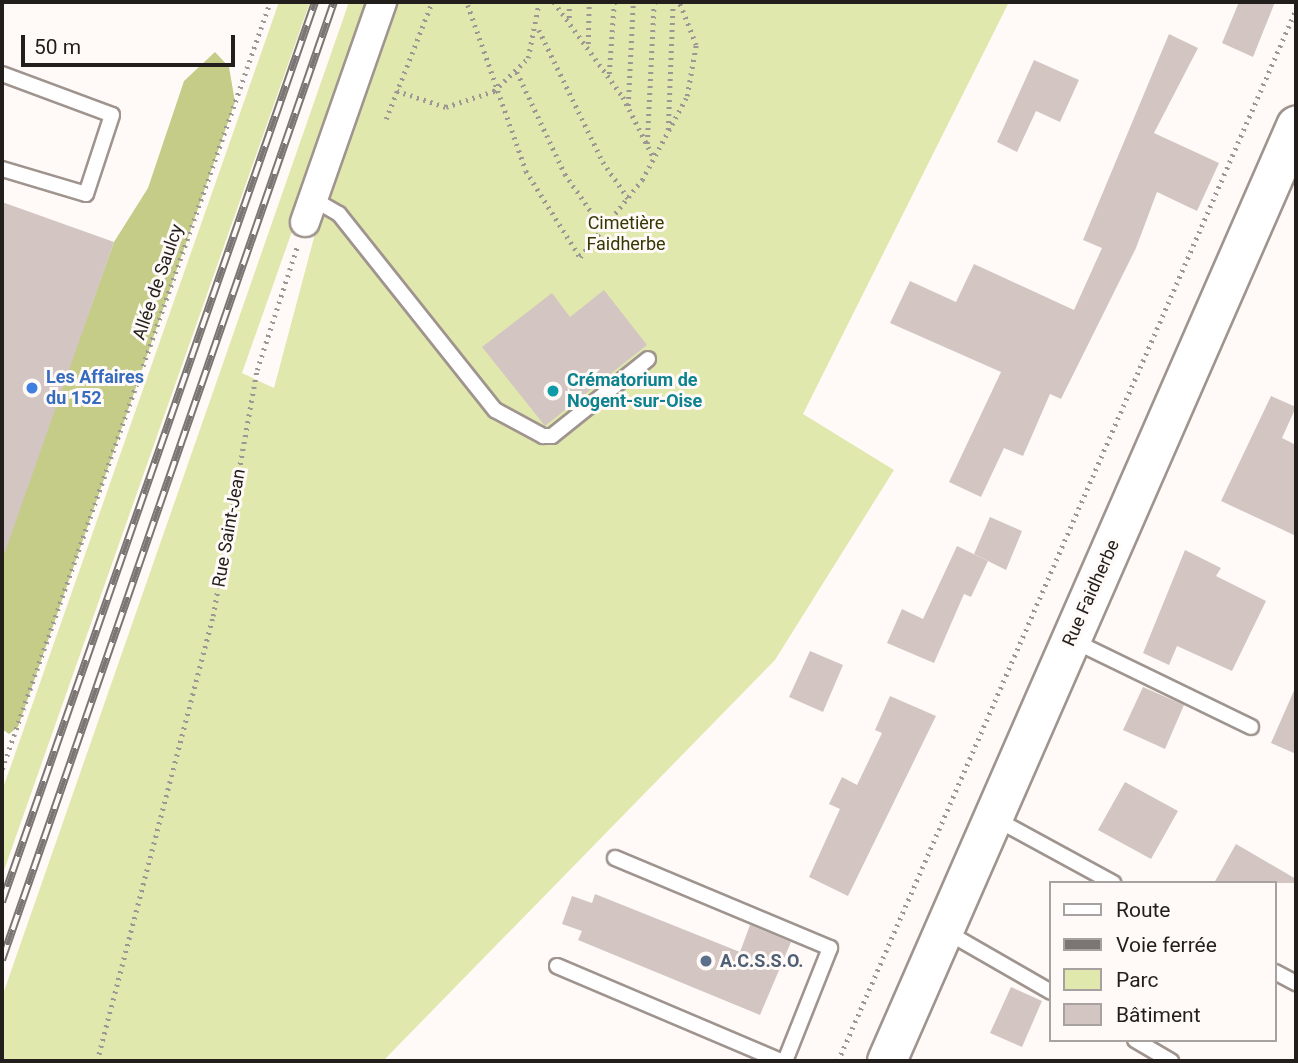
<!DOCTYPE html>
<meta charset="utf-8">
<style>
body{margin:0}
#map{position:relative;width:1298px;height:1063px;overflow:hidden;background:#fffaf7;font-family:Roboto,sans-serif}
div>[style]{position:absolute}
.green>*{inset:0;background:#e1e8ad}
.forest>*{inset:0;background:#c4cc88}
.building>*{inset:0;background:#d3c6c2}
.path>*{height:4.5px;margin-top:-2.25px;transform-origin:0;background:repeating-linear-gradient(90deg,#9b9794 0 2px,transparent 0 7px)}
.roads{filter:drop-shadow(2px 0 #9f948e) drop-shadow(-2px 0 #9f948e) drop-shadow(0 2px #9f948e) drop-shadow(0 -2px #9f948e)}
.lane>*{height:14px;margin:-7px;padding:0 7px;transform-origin:7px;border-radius:7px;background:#fff}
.street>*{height:28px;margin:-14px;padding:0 14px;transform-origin:14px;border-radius:14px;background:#fff}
.secondary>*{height:38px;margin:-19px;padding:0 19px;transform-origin:19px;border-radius:19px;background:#fff}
.rail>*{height:8px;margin-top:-4px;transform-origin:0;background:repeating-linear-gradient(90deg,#fffaf7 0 16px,#7b7673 0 32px);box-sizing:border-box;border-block:2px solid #7b7673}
.dots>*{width:19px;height:19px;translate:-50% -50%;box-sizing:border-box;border:4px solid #fffaf7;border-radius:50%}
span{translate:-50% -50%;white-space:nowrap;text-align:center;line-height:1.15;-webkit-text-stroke:6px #fffaf7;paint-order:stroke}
.park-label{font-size:18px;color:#353802}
.street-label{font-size:18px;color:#221e1b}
.shop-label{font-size:18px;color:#366cbe;font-weight:700}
.left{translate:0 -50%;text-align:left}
.culture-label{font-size:18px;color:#0d838f;font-weight:700}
.service-label{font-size:18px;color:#4e5e75;font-weight:700}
.frame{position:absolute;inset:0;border:4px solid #221e1b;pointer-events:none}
.legend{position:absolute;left:1049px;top:881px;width:228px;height:161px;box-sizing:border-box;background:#fffaf7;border:2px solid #a7a29f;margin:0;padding:9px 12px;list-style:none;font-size:21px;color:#221e1b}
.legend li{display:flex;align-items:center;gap:14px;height:35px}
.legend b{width:35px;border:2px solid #a7a29f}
.scale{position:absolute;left:21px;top:35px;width:214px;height:32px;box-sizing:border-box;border:4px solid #221e1b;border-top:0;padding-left:9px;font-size:21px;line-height:24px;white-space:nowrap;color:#221e1b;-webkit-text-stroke:5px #fffaf7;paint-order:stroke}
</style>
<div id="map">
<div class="green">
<div style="clip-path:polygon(279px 2px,310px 2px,2px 876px,2px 791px)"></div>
<div style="clip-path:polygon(349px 2px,373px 2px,242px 373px,274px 388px,316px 230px,393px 2px,1008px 4px,803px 414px,894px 470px,775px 660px,383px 1061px,2px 1061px,2px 997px)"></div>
</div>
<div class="forest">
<div style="clip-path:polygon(215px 52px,229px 67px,235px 102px,18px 727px,9px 734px,2px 729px,2px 554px,114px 242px,148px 188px,184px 81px)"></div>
</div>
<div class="building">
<div style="clip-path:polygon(1239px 2px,1275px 2px,1253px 57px,1222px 43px)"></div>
<div style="clip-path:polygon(1169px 34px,1198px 48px,1154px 133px,1219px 163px,1197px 211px,1157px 192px,1136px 248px,1061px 399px,1050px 394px,1023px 456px,1004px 448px,981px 497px,949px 482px,1001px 372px,890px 323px,910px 281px,956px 302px,974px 264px,1074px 310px,1102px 248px,1083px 240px)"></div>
<div style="clip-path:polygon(1034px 60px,1079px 80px,1060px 122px,1036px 111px,1017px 152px,997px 142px)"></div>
<div style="clip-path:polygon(2px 202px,114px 242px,5px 552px,2px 552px)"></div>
<div style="clip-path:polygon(604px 290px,647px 345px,545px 426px,482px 347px,552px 293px,570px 317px)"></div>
<div style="clip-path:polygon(1271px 396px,1296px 407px,1282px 438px,1296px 445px,1296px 536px,1221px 501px)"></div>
<div style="clip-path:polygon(990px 517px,1022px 531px,1006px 570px,974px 554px)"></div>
<div style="clip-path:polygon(957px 546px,988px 561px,971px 597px,964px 594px,934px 663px,887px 643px,902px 609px,923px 619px)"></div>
<div style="clip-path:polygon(1185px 550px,1221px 568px,1216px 576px,1266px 601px,1232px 671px,1177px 646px,1169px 665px,1143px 653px)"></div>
<div style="clip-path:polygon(810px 651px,843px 665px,823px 712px,789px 697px)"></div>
<div style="clip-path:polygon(1296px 686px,1296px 754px,1271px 743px)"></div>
<div style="clip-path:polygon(1143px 687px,1184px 705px,1165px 749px,1123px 730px)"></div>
<div style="clip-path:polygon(890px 696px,936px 716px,848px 896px,809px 877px,840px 809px,829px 804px,842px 777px,857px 785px,882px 733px,875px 730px)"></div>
<div style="clip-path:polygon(1125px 782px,1178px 811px,1151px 859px,1098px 830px)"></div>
<div style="clip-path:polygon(1236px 844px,1296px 879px,1296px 883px,1214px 883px)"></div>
<div style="clip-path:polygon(595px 894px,740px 952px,750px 925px,791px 942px,760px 1015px,578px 940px,582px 931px,562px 924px,572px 896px,592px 903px)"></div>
<div style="clip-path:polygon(1011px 987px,1042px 1001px,1022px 1047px,990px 1033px)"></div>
</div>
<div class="path">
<div style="left:554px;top:2px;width:117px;rotate:54deg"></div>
<div style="left:623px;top:97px;width:68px;rotate:63.1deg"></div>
<div style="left:468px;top:5px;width:176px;rotate:70.7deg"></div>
<div style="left:526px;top:171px;width:102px;rotate:57.9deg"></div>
<div style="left:580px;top:257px;width:99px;rotate:-51.2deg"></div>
<div style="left:642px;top:180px;width:95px;rotate:-61.8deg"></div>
<div style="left:687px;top:96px;width:52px;rotate:-80deg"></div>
<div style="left:696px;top:45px;width:46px;rotate:-111.6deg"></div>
<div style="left:569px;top:18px;width:16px;rotate:-90deg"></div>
<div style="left:539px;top:30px;width:147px;rotate:64.1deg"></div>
<div style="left:603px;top:162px;width:44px;rotate:55.2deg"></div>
<div style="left:588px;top:44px;width:42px;rotate:-88.6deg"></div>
<div style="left:517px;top:72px;width:113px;rotate:64.8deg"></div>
<div style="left:565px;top:174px;width:68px;rotate:55.1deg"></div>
<div style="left:609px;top:74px;width:72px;rotate:-86deg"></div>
<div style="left:397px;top:91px;width:52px;rotate:18.1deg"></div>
<div style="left:446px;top:107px;width:51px;rotate:-18.4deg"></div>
<div style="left:494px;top:91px;width:47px;rotate:-44.1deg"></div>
<div style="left:528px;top:58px;width:57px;rotate:-78.9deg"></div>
<div style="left:628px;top:106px;width:104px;rotate:-87.2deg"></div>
<div style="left:386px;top:119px;width:126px;rotate:-68.5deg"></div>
<div style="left:668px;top:130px;width:128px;rotate:-87.8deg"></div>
<div style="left:647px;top:144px;width:142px;rotate:-87.2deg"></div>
<div style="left:2px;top:769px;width:812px;rotate:-70.74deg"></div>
<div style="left:97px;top:1061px;width:460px;rotate:-75.4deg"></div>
<div style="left:213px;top:616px;width:250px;rotate:-79.9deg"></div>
<div style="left:257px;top:370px;width:129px;rotate:-72deg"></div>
<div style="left:838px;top:1061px;width:1147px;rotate:-66.47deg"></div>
</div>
<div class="roads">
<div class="lane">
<div style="left:2px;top:74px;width:117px;rotate:20.4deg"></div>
<div style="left:112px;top:115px;width:83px;rotate:108.2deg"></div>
<div style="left:86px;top:194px;width:88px;rotate:-163.4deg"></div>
<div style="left:313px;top:199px;width:30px;rotate:30deg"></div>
<div style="left:339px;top:214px;width:251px;rotate:51.5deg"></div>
<div style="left:495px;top:410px;width:55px;rotate:28.4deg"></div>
<div style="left:543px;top:436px;width:9px"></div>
<div style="left:552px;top:436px;width:123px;rotate:-38.7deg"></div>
<div style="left:1072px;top:640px;width:199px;rotate:25.9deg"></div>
<div style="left:994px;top:818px;width:136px;rotate:28.6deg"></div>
<div style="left:615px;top:858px;width:233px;rotate:22.7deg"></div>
<div style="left:830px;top:948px;width:122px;rotate:111.7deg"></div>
<div style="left:945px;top:931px;width:122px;rotate:29.9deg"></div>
<div style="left:557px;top:966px;width:243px;rotate:23deg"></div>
<div style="left:1275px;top:972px;width:24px;rotate:28deg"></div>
<div style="left:1135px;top:1040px;width:42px;rotate:30.3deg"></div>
</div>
<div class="street">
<div style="left:305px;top:222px;width:233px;rotate:-70.7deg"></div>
</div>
<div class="secondary">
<div style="left:887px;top:1061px;width:1021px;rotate:-66.37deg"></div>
</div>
</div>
<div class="rail">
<div style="left:2px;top:902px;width:953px;rotate:-70.82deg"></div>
<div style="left:2px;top:960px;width:1014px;rotate:-70.89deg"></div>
</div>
<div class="dots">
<div style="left:32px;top:388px;background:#3f7fe0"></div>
<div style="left:553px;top:391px;background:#0f9aa8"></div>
<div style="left:706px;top:961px;background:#5c6f8a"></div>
</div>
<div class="park-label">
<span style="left:626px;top:234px">Cimetière<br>Faidherbe</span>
</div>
<div class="street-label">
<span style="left:158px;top:282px;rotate:-71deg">Allée de Saulcy</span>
<span style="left:229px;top:528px;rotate:-80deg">Rue Saint-Jean</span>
<span style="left:1091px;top:593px;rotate:-66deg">Rue Faidherbe</span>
</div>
<div class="shop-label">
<span class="left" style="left:46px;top:388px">Les Affaires<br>du 152</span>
</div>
<div class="culture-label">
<span class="left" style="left:567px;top:391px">Crématorium de<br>Nogent-sur-Oise</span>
</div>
<div class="service-label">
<span class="left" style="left:720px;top:961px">A.C.S.S.O.</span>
</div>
<div class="frame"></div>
<ul class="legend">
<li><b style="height:9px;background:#fff"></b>Route</li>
<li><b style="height:9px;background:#7b7673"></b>Voie ferrée</li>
<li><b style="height:19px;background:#e1e8ad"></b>Parc</li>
<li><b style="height:19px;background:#d3c6c2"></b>Bâtiment</li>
</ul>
<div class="scale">50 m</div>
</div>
